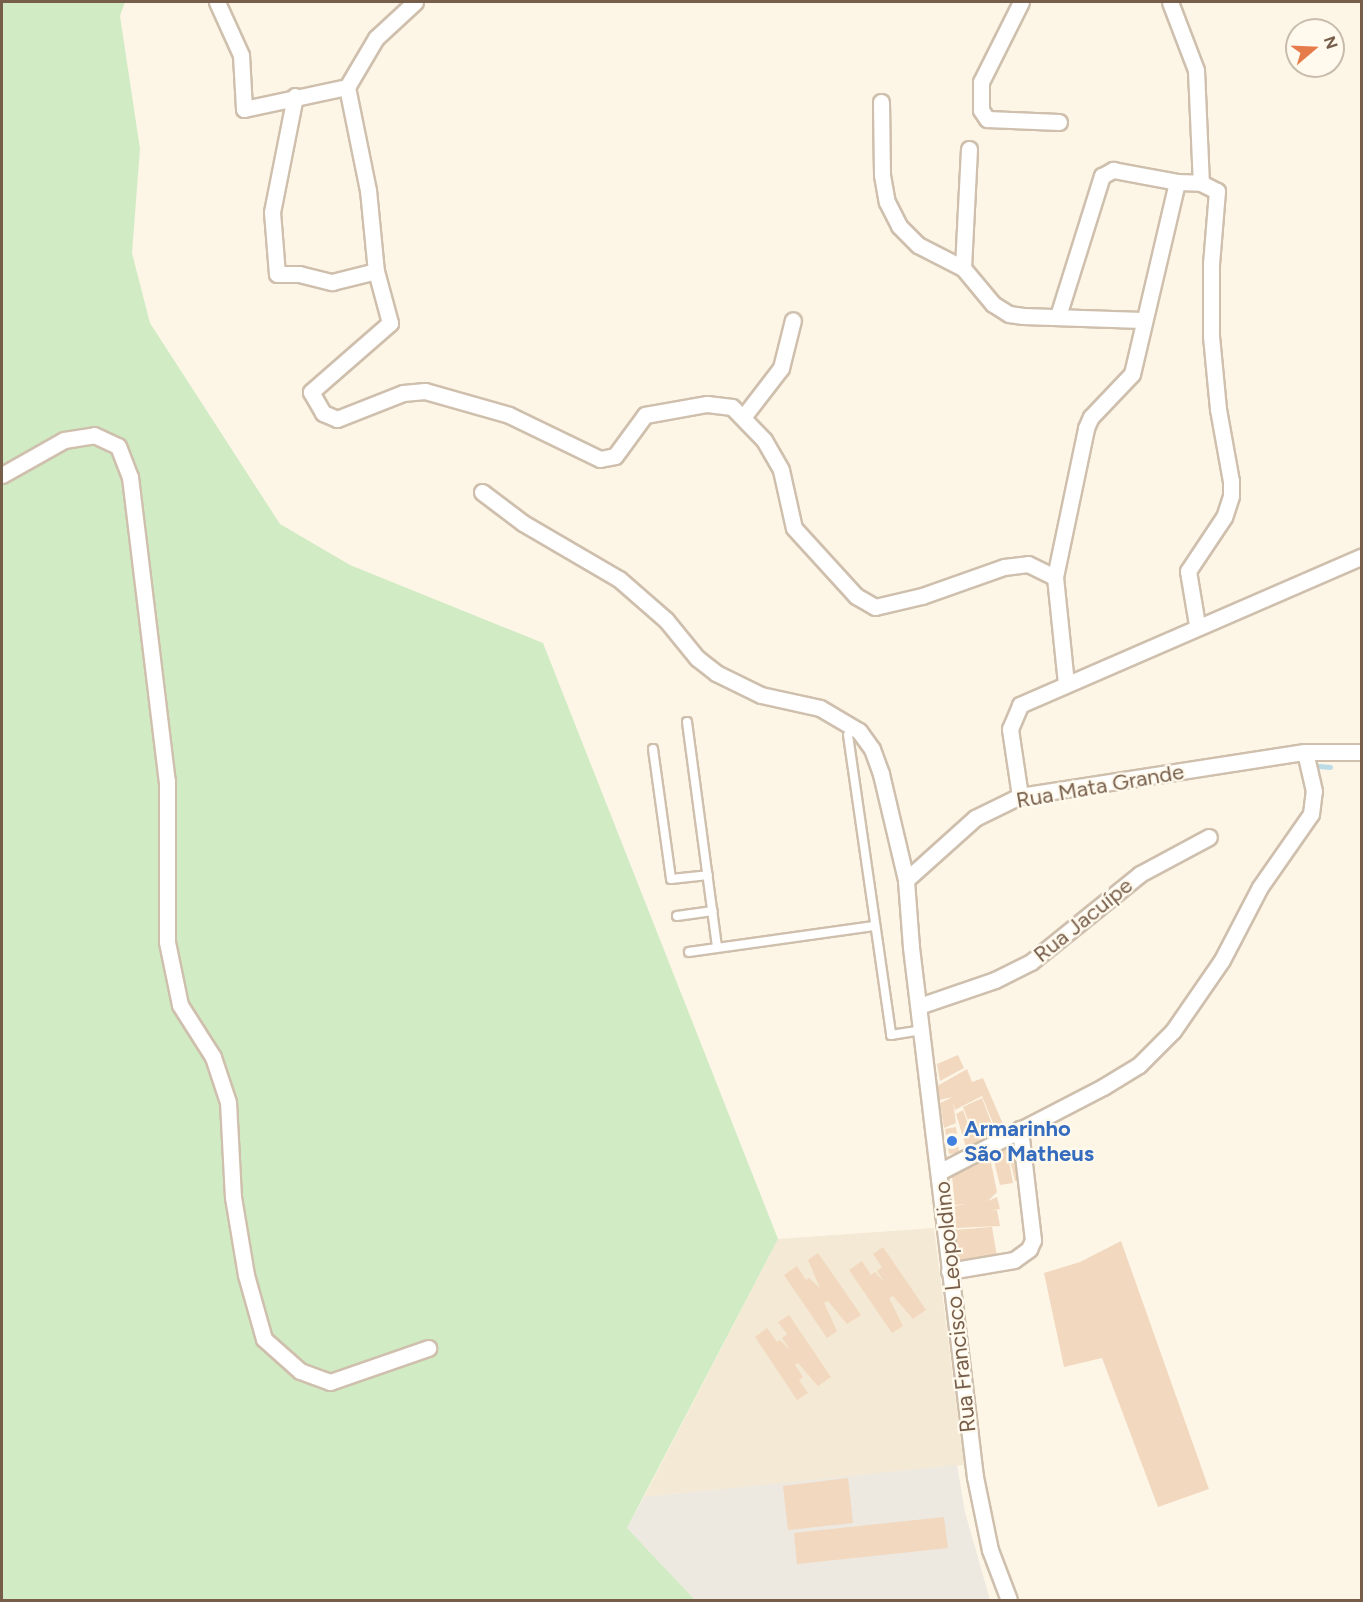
<!DOCTYPE html>
<meta charset="utf-8">
<style>
body{margin:0}
#map{position:relative;width:1363px;height:1602px;overflow:hidden;background:#fdf6e7;font-family:Figtree,sans-serif}
div>[style]{position:absolute}
.residential>*{inset:0;background:#f4e9d5}
.industrial>*{inset:0;background:#ede8e0}
.green>*{inset:0;background:#d1ebc5}
.stream>*{height:5px;margin:-2.5px;padding:0 2.5px;transform-origin:2.5px;border-radius:2.5px;background:#bbdce7}
.building>*{inset:0;background:#f2d8be}
.roads{filter:drop-shadow(2px 0 #cfbfad) drop-shadow(-2px 0 #cfbfad) drop-shadow(0 2px #cfbfad) drop-shadow(0 -2px #cfbfad)}
.lane>*{height:8px;margin:-4px;padding:0 4px;transform-origin:4px;border-radius:4px;background:#fff}
.street>*{height:15px;margin:-7.5px;padding:0 7.5px;transform-origin:7.5px;border-radius:7.5px;background:#fff}
.dots>*{width:16px;height:16px;translate:-50% -50%;box-sizing:border-box;border:3px solid #fffaed;border-radius:50%}
span{translate:-50% -50%;white-space:nowrap;text-align:center;line-height:1.15;-webkit-text-stroke:4.5px #fffaed;paint-order:stroke}
.street-label{font-size:22px;color:#775e4b}
.shop-label{font-size:22px;color:#366cbe;font-weight:700}
.left{translate:0 -50%;text-align:left}
.frame{position:absolute;inset:0;border:3px solid #775e4b;pointer-events:none}
.north{position:absolute;left:1285px;top:18px;width:60px;height:60px;box-sizing:border-box;background:#fffaed;border:2px solid #c9bcac;border-radius:50%;rotate:71deg;font-size:16px;font-weight:700;line-height:24px;text-align:center;color:#775e4b}
.north::after{content:'';display:block;margin:auto;width:21px;height:27px;background:#e77c4b;clip-path:polygon(50% 0,100% 100%,50% 72%,0 100%)}
</style>
<div id="map">
<div class="residential">
<div style="clip-path:polygon(934px 1228px,964px 1465px,644px 1497px,778px 1239px)"></div>
</div>
<div class="industrial">
<div style="clip-path:polygon(957px 1465px,965px 1512px,990px 1600px,695px 1600px,627px 1528px,644px 1497px)"></div>
</div>
<div class="green">
<div style="clip-path:polygon(2px 2px,125px 2px,120px 16px,140px 149px,132px 253px,150px 323px,280px 524px,350px 565px,543px 643px,778px 1239px,627px 1528px,695px 1600px,2px 1600px)"></div>
</div>
<div class="stream">
<div style="left:1319px;top:766px;width:11px;rotate:5deg"></div>
</div>
<div class="building">
<div style="clip-path:polygon(958px 1055px,964px 1068px,940px 1081px,937px 1064px)"></div>
<div style="clip-path:polygon(967px 1069px,972px 1082px,983px 1078px,1003px 1124px,995px 1128px,982px 1096px,955px 1110px,953px 1102px,956px 1123px,944px 1128px,940px 1103px,953px 1097px,939px 1100px,937px 1086px)"></div>
<div style="clip-path:polygon(982px 1098px,995px 1132px,982px 1138px,975px 1121px,969px 1123px,963px 1107px)"></div>
<div style="clip-path:polygon(963px 1110px,968px 1124px,974px 1122px,981px 1141px,966px 1147px,956px 1114px)"></div>
<div style="clip-path:polygon(956px 1127px,959px 1153px,949px 1154px,945px 1129px)"></div>
<div style="clip-path:polygon(1016px 1139px,1025px 1180px,1015px 1181px,1006px 1143px)"></div>
<div style="clip-path:polygon(1006px 1146px,1013px 1183px,1000px 1185px,992px 1153px)"></div>
<div style="clip-path:polygon(989px 1153px,997px 1192px,988px 1201px,997px 1197px,1000px 1209px,988px 1211px,997px 1210px,1000px 1226px,956px 1228px,955px 1206px,965px 1204px,955px 1205px,952px 1176px)"></div>
<div style="clip-path:polygon(992px 1227px,997px 1257px,957px 1262px,954px 1230px)"></div>
<div style="clip-path:polygon(1121px 1241px,1209px 1489px,1158px 1507px,1102px 1358px,1064px 1367px,1044px 1273px,1080px 1262px)"></div>
<div style="clip-path:polygon(883px 1247px,926px 1310px,913px 1319px,893px 1296px,889px 1298px,903px 1326px,892px 1333px,849px 1270px,862px 1261px,871px 1275px,875px 1272px,885px 1283px,877px 1271px,882px 1267px,873px 1254px)"></div>
<div style="clip-path:polygon(818px 1253px,861px 1315px,847px 1324px,828px 1301px,824px 1303px,837px 1331px,827px 1338px,784px 1275px,797px 1266px,806px 1280px,809px 1278px,820px 1288px,808px 1260px)"></div>
<div style="clip-path:polygon(789px 1315px,831px 1377px,818px 1386px,798px 1363px,795px 1365px,803px 1377px,799px 1380px,808px 1393px,797px 1400px,755px 1337px,767px 1328px,777px 1342px,780px 1340px,790px 1350px,782px 1338px,787px 1334px,778px 1322px)"></div>
<div style="clip-path:polygon(848px 1478px,853px 1523px,788px 1530px,783px 1486px)"></div>
<div style="clip-path:polygon(944px 1517px,948px 1548px,797px 1564px,794px 1533px)"></div>
</div>
<div class="roads">
<div class="lane">
<div style="left:687px;top:722px;width:227px;rotate:82.4deg"></div>
<div style="left:848px;top:735px;width:303px;rotate:81.8deg"></div>
<div style="left:891px;top:1035px;width:31px;rotate:-9deg"></div>
<div style="left:653px;top:749px;width:131px;rotate:82.1deg"></div>
<div style="left:671px;top:879px;width:37px;rotate:-6deg"></div>
<div style="left:677px;top:916px;width:36px;rotate:-8deg"></div>
<div style="left:689px;top:952px;width:188px;rotate:-8deg"></div>
</div>
<div class="street">
<div style="left:217px;top:2px;width:58px;rotate:65.6deg"></div>
<div style="left:241px;top:55px;width:54px;rotate:86.8deg"></div>
<div style="left:244px;top:109px;width:105px;rotate:-12.1deg"></div>
<div style="left:415px;top:2px;width:53px;rotate:137.3deg"></div>
<div style="left:376px;top:38px;width:57px;rotate:120.6deg"></div>
<div style="left:347px;top:87px;width:105px;rotate:78.5deg"></div>
<div style="left:368px;top:190px;width:81px;rotate:84.4deg"></div>
<div style="left:376px;top:271px;width:54px;rotate:74.9deg"></div>
<div style="left:390px;top:323px;width:105px;rotate:138.9deg"></div>
<div style="left:311px;top:392px;width:24px;rotate:60deg"></div>
<div style="left:323px;top:413px;width:15px;rotate:23deg"></div>
<div style="left:337px;top:419px;width:71px;rotate:-21.5deg"></div>
<div style="left:403px;top:393px;width:22px;rotate:-5deg"></div>
<div style="left:425px;top:391px;width:87px;rotate:15.9deg"></div>
<div style="left:509px;top:415px;width:101px;rotate:25.8deg"></div>
<div style="left:600px;top:459px;width:15px;rotate:-11deg"></div>
<div style="left:615px;top:456px;width:51px;rotate:-53.8deg"></div>
<div style="left:645px;top:415px;width:63px;rotate:-10.1deg"></div>
<div style="left:707px;top:404px;width:25px;rotate:7deg"></div>
<div style="left:732px;top:407px;width:46px;rotate:45.9deg"></div>
<div style="left:764px;top:440px;width:34px;rotate:60deg"></div>
<div style="left:781px;top:470px;width:59px;rotate:77.4deg"></div>
<div style="left:794px;top:528px;width:92px;rotate:47.6deg"></div>
<div style="left:856px;top:596px;width:22px;rotate:30deg"></div>
<div style="left:875px;top:607px;width:48px;rotate:-13.2deg"></div>
<div style="left:922px;top:596px;width:87px;rotate:-19.5deg"></div>
<div style="left:1004px;top:567px;width:24px;rotate:-7deg"></div>
<div style="left:1028px;top:564px;width:30px;rotate:26deg"></div>
<div style="left:1055px;top:577px;width:108px;rotate:84.1deg"></div>
<div style="left:1021px;top:2px;width:89px;rotate:116.6deg"></div>
<div style="left:981px;top:82px;width:28px;rotate:90deg"></div>
<div style="left:981px;top:110px;width:11px;rotate:56deg"></div>
<div style="left:987px;top:119px;width:72px;rotate:2.4deg"></div>
<div style="left:1170px;top:2px;width:73px;rotate:69.1deg"></div>
<div style="left:1196px;top:70px;width:113px;rotate:87.5deg"></div>
<div style="left:1201px;top:183px;width:18px;rotate:27deg"></div>
<div style="left:1217px;top:191px;width:73px;rotate:94.7deg"></div>
<div style="left:1211px;top:264px;width:72px;rotate:90deg"></div>
<div style="left:1211px;top:336px;width:73px;rotate:84.5deg"></div>
<div style="left:1218px;top:409px;width:73px;rotate:79.8deg"></div>
<div style="left:1231px;top:481px;width:15px;rotate:90deg"></div>
<div style="left:1231px;top:496px;width:22px;rotate:108deg"></div>
<div style="left:1224px;top:517px;width:65px;rotate:123.7deg"></div>
<div style="left:1188px;top:571px;width:55px;rotate:80.5deg"></div>
<div style="left:295px;top:96px;width:118px;rotate:101.2deg"></div>
<div style="left:272px;top:212px;width:62px;rotate:85.4deg"></div>
<div style="left:277px;top:274px;width:22px"></div>
<div style="left:299px;top:274px;width:34px;rotate:14deg"></div>
<div style="left:332px;top:282px;width:45px;rotate:-14deg"></div>
<div style="left:881px;top:102px;width:73px;rotate:89.2deg"></div>
<div style="left:882px;top:175px;width:27px;rotate:80deg"></div>
<div style="left:887px;top:202px;width:27px;rotate:63deg"></div>
<div style="left:899px;top:226px;width:27px;rotate:45deg"></div>
<div style="left:918px;top:245px;width:51px;rotate:27.1deg"></div>
<div style="left:969px;top:149px;width:119px;rotate:92.9deg"></div>
<div style="left:963px;top:268px;width:47px;rotate:50.2deg"></div>
<div style="left:993px;top:304px;width:19px;rotate:32deg"></div>
<div style="left:1009px;top:314px;width:14px;rotate:8deg"></div>
<div style="left:1023px;top:316px;width:119px;rotate:1.9deg"></div>
<div style="left:1058px;top:316px;width:147px;rotate:-72.6deg"></div>
<div style="left:1102px;top:176px;width:13px;rotate:-29deg"></div>
<div style="left:1113px;top:170px;width:65px;rotate:10.6deg"></div>
<div style="left:744px;top:416px;width:61px;rotate:-52.4deg"></div>
<div style="left:781px;top:368px;width:49px;rotate:-76deg"></div>
<div style="left:2px;top:475px;width:71px;rotate:-29.4deg"></div>
<div style="left:64px;top:440px;width:30px;rotate:-9deg"></div>
<div style="left:94px;top:435px;width:26px;rotate:25deg"></div>
<div style="left:118px;top:446px;width:33px;rotate:69deg"></div>
<div style="left:130px;top:477px;width:306px;rotate:83.1deg"></div>
<div style="left:167px;top:781px;width:161px;rotate:90deg"></div>
<div style="left:167px;top:942px;width:64px;rotate:78.3deg"></div>
<div style="left:180px;top:1005px;width:62px;rotate:57.6deg"></div>
<div style="left:213px;top:1057px;width:47px;rotate:71.6deg"></div>
<div style="left:228px;top:1102px;width:95px;rotate:87deg"></div>
<div style="left:233px;top:1197px;width:79px;rotate:80.5deg"></div>
<div style="left:246px;top:1275px;width:66px;rotate:74.3deg"></div>
<div style="left:264px;top:1339px;width:48px;rotate:41.6deg"></div>
<div style="left:300px;top:1371px;width:32px;rotate:20deg"></div>
<div style="left:330px;top:1382px;width:104px;rotate:-19.1deg"></div>
<div style="left:482px;top:492px;width:51px;rotate:37.1deg"></div>
<div style="left:523px;top:523px;width:111px;rotate:30.3deg"></div>
<div style="left:619px;top:579px;width:62px;rotate:41.1deg"></div>
<div style="left:666px;top:620px;width:49px;rotate:50.8deg"></div>
<div style="left:697px;top:658px;width:24px;rotate:38deg"></div>
<div style="left:716px;top:673px;width:50px;rotate:26.1deg"></div>
<div style="left:761px;top:695px;width:60px;rotate:12.4deg"></div>
<div style="left:820px;top:708px;width:45px;rotate:30.5deg"></div>
<div style="left:859px;top:731px;width:22px;rotate:54deg"></div>
<div style="left:872px;top:749px;width:27px;rotate:70deg"></div>
<div style="left:881px;top:774px;width:109px;rotate:76.7deg"></div>
<div style="left:1055px;top:577px;width:152px;rotate:-78.2deg"></div>
<div style="left:1086px;top:428px;width:12px;rotate:-66deg"></div>
<div style="left:1091px;top:417px;width:59px;rotate:-46.4deg"></div>
<div style="left:1132px;top:374px;width:197px;rotate:-76.8deg"></div>
<div style="left:1177px;top:182px;width:24px;rotate:2deg"></div>
<div style="left:1020px;top:796px;width:68px;rotate:-98.5deg"></div>
<div style="left:1010px;top:729px;width:26px;rotate:-67deg"></div>
<div style="left:1020px;top:705px;width:373px;rotate:-23.5deg"></div>
<div style="left:919px;top:1006px;width:80px;rotate:-18.9deg"></div>
<div style="left:995px;top:980px;width:40px;rotate:-26.6deg"></div>
<div style="left:1031px;top:962px;width:140px;rotate:-38.9deg"></div>
<div style="left:1140px;top:874px;width:78px;rotate:-28.2deg"></div>
<div style="left:939px;top:1172px;width:185px;rotate:-27.4deg"></div>
<div style="left:1103px;top:1087px;width:42px;rotate:-31.4deg"></div>
<div style="left:1139px;top:1065px;width:48px;rotate:-45deg"></div>
<div style="left:1173px;top:1031px;width:86px;rotate:-55.4deg"></div>
<div style="left:1222px;top:960px;width:82px;rotate:-62.5deg"></div>
<div style="left:1260px;top:887px;width:89px;rotate:-55.1deg"></div>
<div style="left:1311px;top:814px;width:23px;rotate:-83deg"></div>
<div style="left:1314px;top:791px;width:40px;rotate:-103deg"></div>
<div style="left:949px;top:1271px;width:66px;rotate:-9.6deg"></div>
<div style="left:1014px;top:1260px;width:19px;rotate:-36deg"></div>
<div style="left:1029px;top:1249px;width:10px;rotate:-66deg"></div>
<div style="left:1033px;top:1240px;width:112px;rotate:-96.7deg"></div>
<div style="left:1009px;top:1600px;width:53px;rotate:-110.8deg"></div>
<div style="left:990px;top:1550px;width:75px;rotate:-101.6deg"></div>
<div style="left:975px;top:1477px;width:534px;rotate:-96.89deg"></div>
<div style="left:911px;top:947px;width:67px;rotate:-94.3deg"></div>
<div style="left:906px;top:880px;width:93px;rotate:-41.9deg"></div>
<div style="left:975px;top:818px;width:50px;rotate:-26.1deg"></div>
<div style="left:1020px;top:796px;width:288px;rotate:-8.8deg"></div>
<div style="left:1305px;top:752px;width:57px"></div>
</div>
</div>
<div class="dots">
<div style="left:952px;top:1141px;background:#3f7fe0"></div>
</div>
<div class="street-label">
<span style="left:1100px;top:786px;rotate:-10deg">Rua Mata Grande</span>
<span style="left:1083px;top:920px;rotate:-39deg">Rua Jacuípe</span>
<span style="left:955px;top:1307px;rotate:-96deg">Rua Francisco Leopoldino</span>
</div>
<div class="shop-label">
<span class="left" style="left:964px;top:1141px">Armarinho<br>São Matheus</span>
</div>
<div class="frame"></div>
<div class="north">N</div>
</div>
